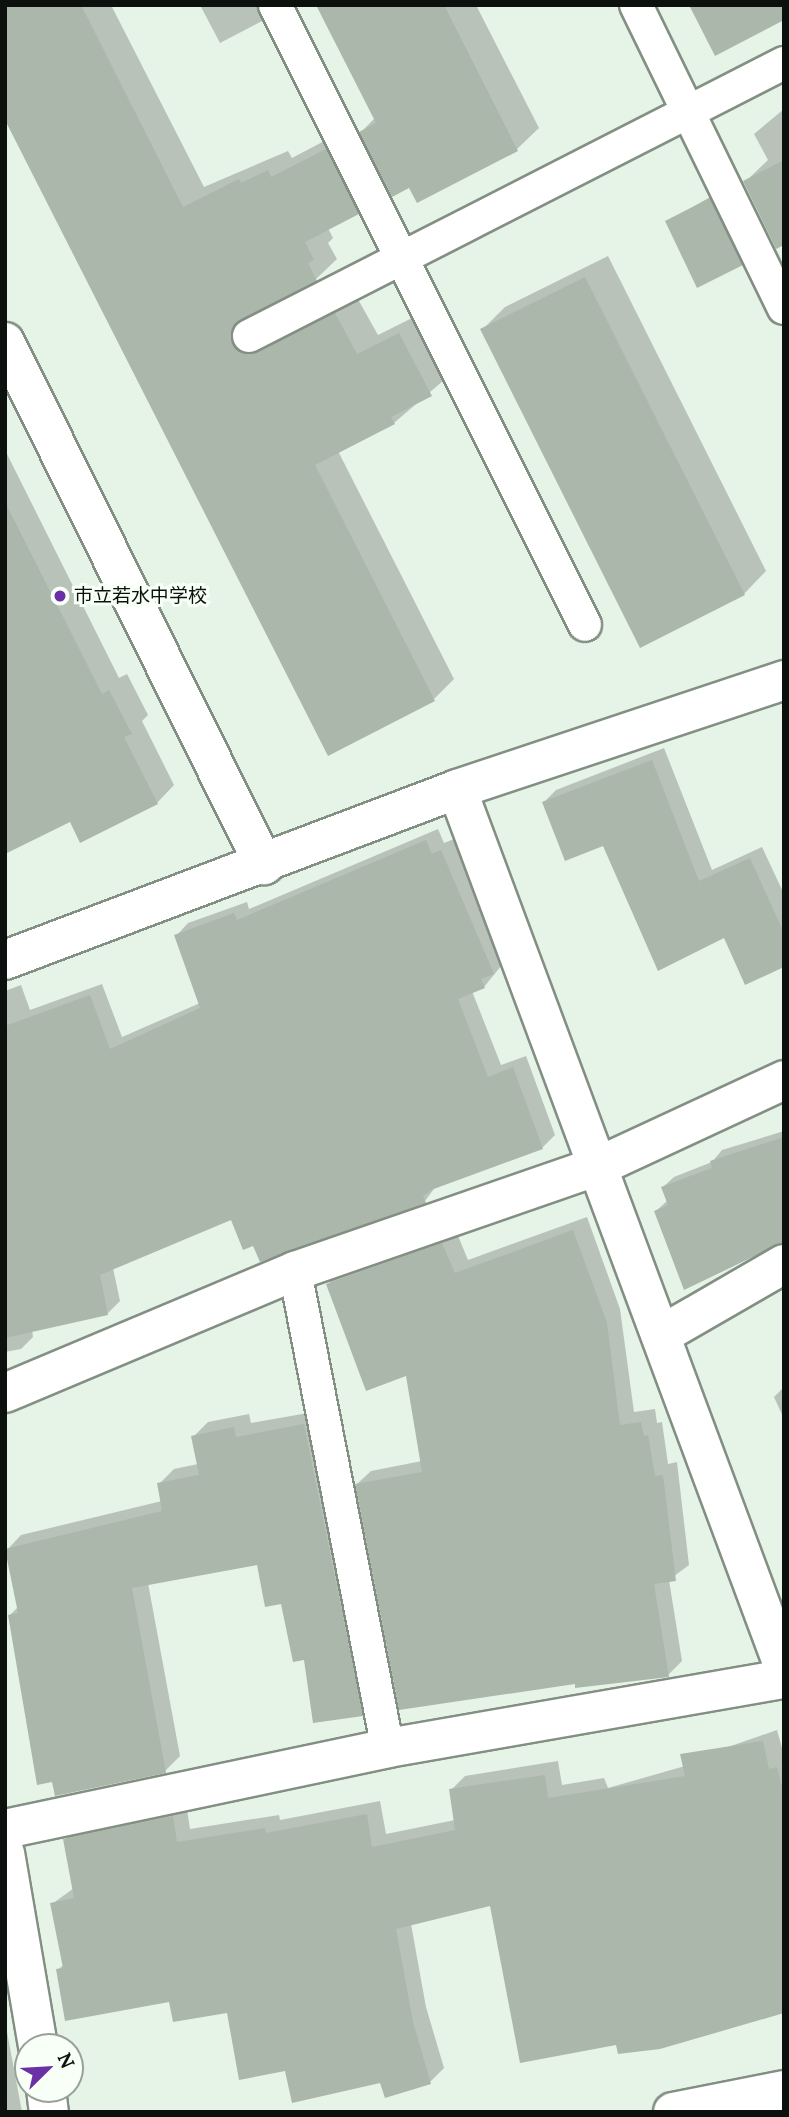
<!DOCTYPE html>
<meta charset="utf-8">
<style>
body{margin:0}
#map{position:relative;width:789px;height:2117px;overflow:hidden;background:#e6f3e7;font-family:Lora,"Noto Sans JP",serif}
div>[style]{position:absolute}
.shadow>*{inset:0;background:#0003}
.building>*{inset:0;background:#abb7ab}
.roads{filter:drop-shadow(2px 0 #848f84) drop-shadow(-2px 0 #848f84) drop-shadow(0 2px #848f84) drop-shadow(0 -2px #848f84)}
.service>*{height:32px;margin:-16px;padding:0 16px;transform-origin:16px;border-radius:16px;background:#fff}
.minor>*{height:38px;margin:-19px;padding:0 19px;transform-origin:19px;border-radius:19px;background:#fff}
.tertiary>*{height:38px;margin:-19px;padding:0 19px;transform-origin:19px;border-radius:19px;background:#fff}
.dots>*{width:19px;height:19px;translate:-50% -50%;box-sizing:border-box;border:4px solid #f7fff7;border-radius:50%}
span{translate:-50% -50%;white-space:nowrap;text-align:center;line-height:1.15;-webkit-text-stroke:6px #f7fff7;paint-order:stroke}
.poi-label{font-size:19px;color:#0d110d}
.left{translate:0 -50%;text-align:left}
.frame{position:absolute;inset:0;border:7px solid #0d110d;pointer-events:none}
.north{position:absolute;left:14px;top:2033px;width:70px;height:70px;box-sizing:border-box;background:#f7fff7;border:2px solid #99a099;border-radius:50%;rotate:66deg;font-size:19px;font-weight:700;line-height:28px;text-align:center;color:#0d110d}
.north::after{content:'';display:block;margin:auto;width:24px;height:32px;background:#6b30a6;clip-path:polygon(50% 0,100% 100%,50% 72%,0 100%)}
</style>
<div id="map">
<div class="shadow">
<div style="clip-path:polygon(5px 5px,111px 5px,204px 187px,288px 151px,292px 158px,347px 129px,378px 192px,358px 213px,328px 228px,333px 238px,328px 243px,337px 259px,316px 279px,250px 313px,253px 324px,355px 294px,378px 335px,420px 314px,451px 374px,394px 423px,338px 451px,454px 679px,434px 699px)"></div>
<div style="clip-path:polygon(200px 5px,279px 5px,262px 21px,220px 43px)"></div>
<div style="clip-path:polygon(318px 5px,476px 5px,539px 128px,517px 149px,410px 186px,361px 132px,375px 118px)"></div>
<div style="clip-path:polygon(784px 109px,784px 223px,745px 182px,768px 160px,754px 134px)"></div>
<div style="clip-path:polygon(717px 193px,740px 241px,735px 246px,742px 261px,735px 267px,667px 222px)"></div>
<div style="clip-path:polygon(608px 256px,766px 571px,744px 594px,482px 330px,505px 307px)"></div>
<div style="clip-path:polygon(5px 450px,119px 678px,127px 674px,148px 715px,142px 721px,174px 785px,157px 803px,5px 687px)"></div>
<div style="clip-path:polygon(664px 748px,712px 870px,762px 847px,784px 894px,784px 965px,724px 936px,544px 802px,556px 790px)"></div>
<div style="clip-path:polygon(438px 829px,444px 843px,454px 839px,506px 960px,484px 987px,472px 991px,501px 1065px,526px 1056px,555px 1135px,542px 1148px,436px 1186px,425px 1201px,254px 1244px,231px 1218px,113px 1268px,120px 1301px,107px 1314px,32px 1330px,33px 1337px,21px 1349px,5px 1352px,5px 991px,21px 985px,30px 1010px,102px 984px,122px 1037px,200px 1003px,176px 936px,188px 923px,247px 902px,249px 909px)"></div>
<div style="clip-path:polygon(784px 1131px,784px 1240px,656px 1211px,667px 1201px,663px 1187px,674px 1177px,712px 1162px,722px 1150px)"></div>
<div style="clip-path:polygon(587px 1217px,620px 1309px,634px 1412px,655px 1409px,657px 1423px,662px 1422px,668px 1464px,677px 1462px,689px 1565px,669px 1580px,682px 1661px,668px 1675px,576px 1682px,357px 1484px,371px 1471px,422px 1461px,408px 1374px,328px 1284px,342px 1270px,456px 1231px,468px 1260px)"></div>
<div style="clip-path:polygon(784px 1387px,784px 1419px,774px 1397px)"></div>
<div style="clip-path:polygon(319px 1411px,377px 1699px,362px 1714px,258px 1563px,148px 1583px,180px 1756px,165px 1771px,10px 1615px,18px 1607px,7px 1550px,21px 1535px,162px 1501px,159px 1484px,174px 1469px,198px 1464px,193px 1437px,208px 1422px,249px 1414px,251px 1423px)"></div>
<div style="clip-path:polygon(777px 1730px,784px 1755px,784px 2011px,659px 2047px,618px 2043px,491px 1904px,411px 1924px,426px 2007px,444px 2068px,430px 2082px,286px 2068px,228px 2011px,58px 1970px,64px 1964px,52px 1904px,74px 1888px,65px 1840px,79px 1826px,186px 1803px,190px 1829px,279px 1815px,280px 1820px,380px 1801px,386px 1834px,455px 1820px,451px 1790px,465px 1776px,558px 1761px,562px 1785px,604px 1778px,608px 1788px,692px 1764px,699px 1757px)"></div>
<div style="clip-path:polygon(7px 2032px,22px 2112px,5px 2112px)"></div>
</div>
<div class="building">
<div style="clip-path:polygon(5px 5px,81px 5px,183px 207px,239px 179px,241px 183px,268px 170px,271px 177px,326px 149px,359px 214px,305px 242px,314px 260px,308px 263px,317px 281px,241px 320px,231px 336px,238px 351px,257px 353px,335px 313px,357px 354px,399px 333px,432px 396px,391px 417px,395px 424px,315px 465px,435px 701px,328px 756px,5px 120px)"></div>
<div style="clip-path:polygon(316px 5px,444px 5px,518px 151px,417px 203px,409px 188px,392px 197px,359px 132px,376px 123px)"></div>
<div style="clip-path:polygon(689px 5px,784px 5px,784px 20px,715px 56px)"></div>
<div style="clip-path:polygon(784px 160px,784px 245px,776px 249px,743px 181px)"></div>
<div style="clip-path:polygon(710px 198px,743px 265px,697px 288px,665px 221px)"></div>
<div style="clip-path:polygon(585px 277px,745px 595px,640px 648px,480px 329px)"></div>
<div style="clip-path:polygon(5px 502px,102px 694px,109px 690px,132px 734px,124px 737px,158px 804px,80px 843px,70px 822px,5px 854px)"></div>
<div style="clip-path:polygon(652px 760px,699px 881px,750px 858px,784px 933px,784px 967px,745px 985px,724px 938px,658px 971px,603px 846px,565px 861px,542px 802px)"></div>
<div style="clip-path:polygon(426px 840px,432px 854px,441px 850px,494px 974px,481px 979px,485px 988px,458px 999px,488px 1077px,513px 1067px,543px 1149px,431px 1190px,423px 1196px,426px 1203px,260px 1262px,253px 1246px,243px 1250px,231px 1220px,100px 1275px,108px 1315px,5px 1338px,5px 1026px,90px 995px,110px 1049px,200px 1008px,174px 935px,234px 913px,237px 920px)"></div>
<div style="clip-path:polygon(784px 1137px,784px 1242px,684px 1290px,654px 1211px,668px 1205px,661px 1187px,712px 1168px,710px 1161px)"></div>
<div style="clip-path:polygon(573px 1230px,607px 1323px,620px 1425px,641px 1422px,644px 1436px,648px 1435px,655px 1476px,663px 1475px,676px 1581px,654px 1584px,669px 1677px,575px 1688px,575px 1684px,399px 1710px,355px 1484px,422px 1472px,406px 1376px,366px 1391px,326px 1284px,442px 1243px,455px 1273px)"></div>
<div style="clip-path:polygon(304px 1424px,363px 1716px,313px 1723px,304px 1660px,293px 1662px,281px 1604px,265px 1607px,257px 1565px,132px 1588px,166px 1773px,55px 1796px,52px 1782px,37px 1785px,8px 1615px,18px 1613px,5px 1549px,162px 1511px,157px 1483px,199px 1475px,191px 1436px,234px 1427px,236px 1437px)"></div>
<div style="clip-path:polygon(763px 1741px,769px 1769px,777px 1767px,784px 1795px,784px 2013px,660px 2049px,618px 2054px,616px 2045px,520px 2063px,490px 1906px,396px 1929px,413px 2022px,431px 2084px,385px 2098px,380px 2083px,292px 2103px,285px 2071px,239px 2080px,227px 2013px,173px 2022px,169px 2002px,65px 2021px,56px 1969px,63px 1968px,50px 1903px,74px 1898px,63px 1839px,173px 1816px,177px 1842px,265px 1828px,266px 1833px,367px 1814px,372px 1847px,455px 1830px,449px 1789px,545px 1775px,548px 1798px,685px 1776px,680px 1754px)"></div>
</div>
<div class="roads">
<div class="service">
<div style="left:275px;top:5px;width:693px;rotate:63.43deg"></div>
<div style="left:636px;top:5px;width:337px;rotate:64deg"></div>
<div style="left:249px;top:336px;width:601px;rotate:-27.03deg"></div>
<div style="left:295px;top:1271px;width:486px;rotate:79deg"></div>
</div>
<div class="minor">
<div style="left:5px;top:342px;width:584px;rotate:63.65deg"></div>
<div style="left:457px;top:789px;width:938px;rotate:69.59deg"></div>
<div style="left:5px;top:960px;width:483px;rotate:-20.7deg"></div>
<div style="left:457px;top:789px;width:345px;rotate:-18.4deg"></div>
<div style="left:661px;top:1335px;width:142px;rotate:-30deg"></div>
<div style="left:5px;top:1393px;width:315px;rotate:-22.8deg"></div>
<div style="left:295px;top:1271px;width:322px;rotate:-19.1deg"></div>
<div style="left:599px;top:1166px;width:204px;rotate:-24.9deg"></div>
<div style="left:5px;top:1829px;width:391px;rotate:-11.9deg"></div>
<div style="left:388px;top:1748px;width:402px;rotate:-9.9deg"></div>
<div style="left:5px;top:1853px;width:197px;rotate:80.3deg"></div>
<div style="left:46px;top:2089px;width:23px;rotate:83deg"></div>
</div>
<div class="tertiary">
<div style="left:673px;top:2112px;width:113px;rotate:-11.2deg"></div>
</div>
</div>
<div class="dots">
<div style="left:60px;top:596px;background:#6b30a6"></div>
</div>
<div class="poi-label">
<span class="left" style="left:74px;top:596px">市立若水中学校</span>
</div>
<div class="frame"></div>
<div class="north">N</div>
</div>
